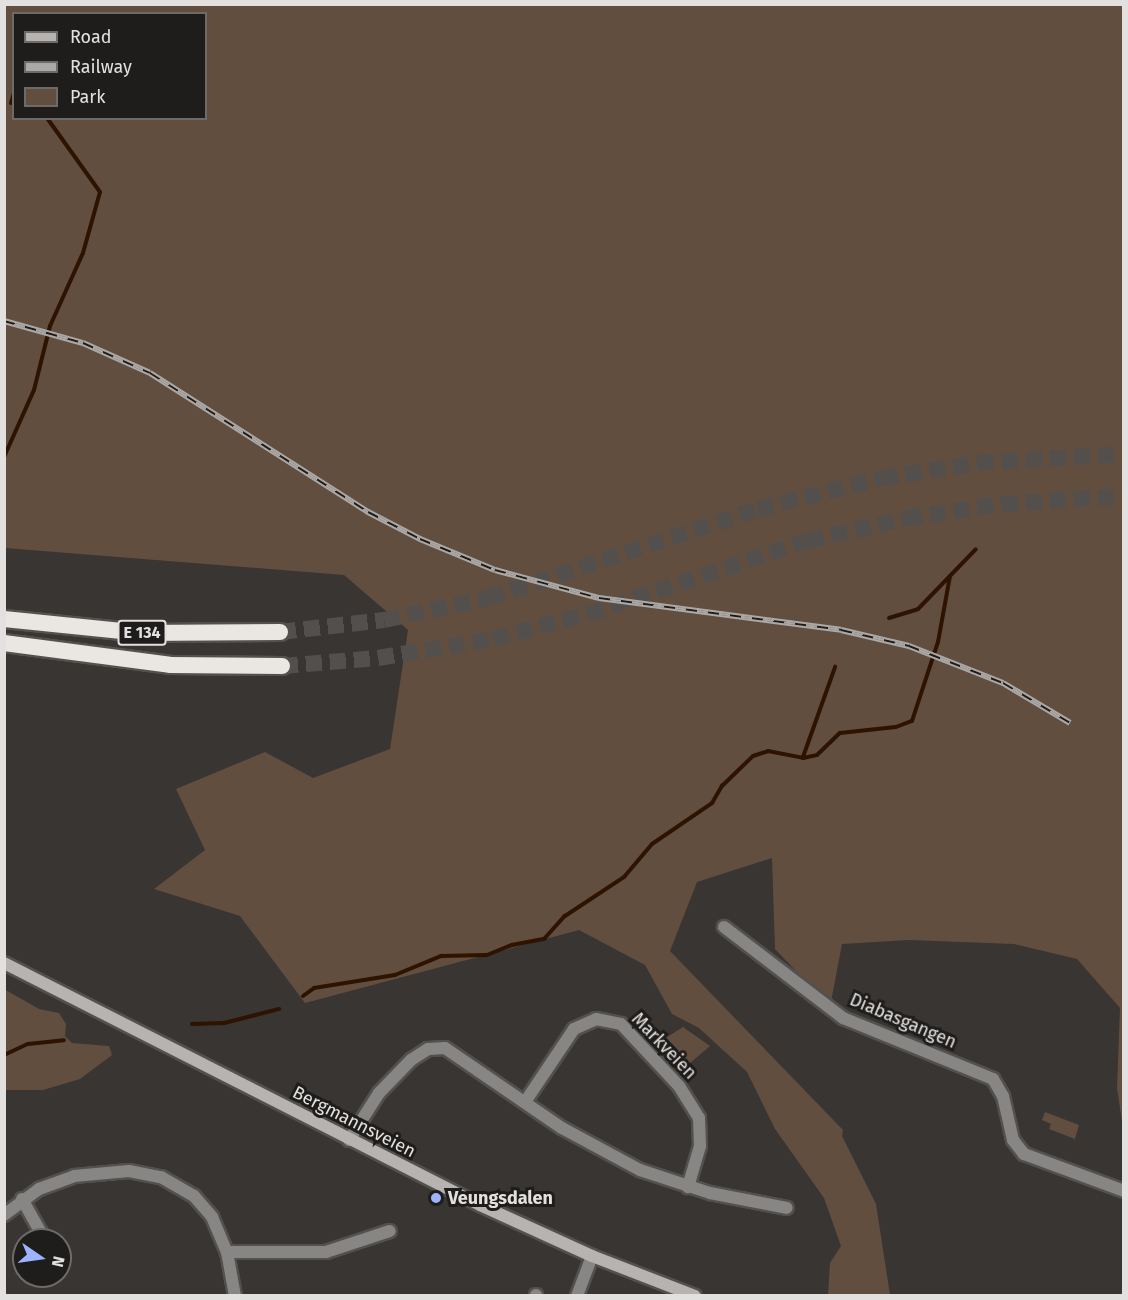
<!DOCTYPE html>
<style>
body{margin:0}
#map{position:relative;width:1128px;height:1300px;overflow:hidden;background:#383532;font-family:"Fira Sans",sans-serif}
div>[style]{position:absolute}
.green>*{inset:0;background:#624e3f}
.stream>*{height:4px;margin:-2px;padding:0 2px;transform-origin:2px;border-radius:2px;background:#2d1300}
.trunk-tunnel>*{height:16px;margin-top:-8px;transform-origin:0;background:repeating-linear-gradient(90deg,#524f4c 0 16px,transparent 0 24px)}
.roads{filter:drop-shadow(2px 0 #53514e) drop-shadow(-2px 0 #53514e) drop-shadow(0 2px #53514e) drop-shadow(0 -2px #53514e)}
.minor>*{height:12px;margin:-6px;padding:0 6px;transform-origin:6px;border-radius:6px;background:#888684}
.secondary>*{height:12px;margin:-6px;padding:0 6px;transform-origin:6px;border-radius:6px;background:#b6b3b1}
.trunk>*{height:16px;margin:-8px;padding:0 8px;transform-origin:8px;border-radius:8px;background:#eae6e2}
.rail>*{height:6px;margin-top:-3px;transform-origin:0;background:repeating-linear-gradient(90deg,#1e1d1b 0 11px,#aba9a7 0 22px);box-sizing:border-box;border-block:2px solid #aba9a7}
.dots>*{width:16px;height:16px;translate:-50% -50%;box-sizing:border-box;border:3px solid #1e1d1b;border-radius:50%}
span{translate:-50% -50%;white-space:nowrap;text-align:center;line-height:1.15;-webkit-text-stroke:6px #1e1d1b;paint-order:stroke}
.shield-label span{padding:2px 4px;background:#1e1d1b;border:2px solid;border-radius:4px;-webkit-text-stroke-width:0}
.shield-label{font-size:16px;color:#e3e1df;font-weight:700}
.street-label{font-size:18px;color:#e3e1df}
.poi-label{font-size:18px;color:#e3e1df;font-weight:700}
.left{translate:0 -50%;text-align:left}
.frame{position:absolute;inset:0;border:6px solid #e3e1df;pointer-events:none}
.legend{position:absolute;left:12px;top:12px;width:195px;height:108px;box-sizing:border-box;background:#1e1d1b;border:2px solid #6d6b69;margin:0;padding:8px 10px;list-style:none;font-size:18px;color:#e3e1df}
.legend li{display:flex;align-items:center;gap:12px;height:30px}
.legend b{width:30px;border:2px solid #6d6b69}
.north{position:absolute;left:12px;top:1228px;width:60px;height:60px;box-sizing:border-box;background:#1e1d1b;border:2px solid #6d6b69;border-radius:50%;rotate:103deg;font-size:16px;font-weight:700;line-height:24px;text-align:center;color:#e3e1df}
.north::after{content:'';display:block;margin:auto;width:21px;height:27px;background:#9bb4fd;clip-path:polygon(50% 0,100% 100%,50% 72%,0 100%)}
</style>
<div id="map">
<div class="green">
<div style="clip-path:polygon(evenodd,5px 5px,1123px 5px,1123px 1128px,1117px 1088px,1120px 1008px,1077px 959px,1014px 944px,909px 940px,842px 944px,830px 1007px,775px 949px,772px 858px,697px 882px,670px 951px,843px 1130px,842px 1136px,876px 1204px,890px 1295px,828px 1295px,830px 1263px,841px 1246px,824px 1198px,775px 1129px,747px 1072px,699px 1028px,672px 1014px,645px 965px,579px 930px,305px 1003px,240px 916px,154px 889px,205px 850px,176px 789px,265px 752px,313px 778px,390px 749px,408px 630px,344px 575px,5px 548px,5px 5px,14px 14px,206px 14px,206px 118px,14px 118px,14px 14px)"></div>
<div style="clip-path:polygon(4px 989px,39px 1009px,59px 1013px,66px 1024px,65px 1036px,72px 1043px,109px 1046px,112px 1055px,80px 1079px,43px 1090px,5px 1090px)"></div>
<div style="clip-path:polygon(683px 1027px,710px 1046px,682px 1070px,656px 1044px)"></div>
<div style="clip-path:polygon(1045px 1112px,1079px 1125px,1075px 1139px,1049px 1129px,1051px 1124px,1042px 1120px)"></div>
</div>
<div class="stream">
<div style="left:11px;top:103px;width:10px;rotate:-73deg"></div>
<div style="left:4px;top:457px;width:73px;rotate:-65.9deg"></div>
<div style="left:34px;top:390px;width:66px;rotate:-76deg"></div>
<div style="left:50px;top:326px;width:80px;rotate:-65.7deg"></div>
<div style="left:83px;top:253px;width:63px;rotate:-74.4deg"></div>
<div style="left:100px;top:192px;width:91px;rotate:-125.6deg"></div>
<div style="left:889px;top:618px;width:30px;rotate:-17deg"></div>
<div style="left:918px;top:609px;width:83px;rotate:-46deg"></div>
<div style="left:803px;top:757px;width:96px;rotate:-70.4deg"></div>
<div style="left:303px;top:996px;width:14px;rotate:-36deg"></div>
<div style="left:314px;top:988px;width:82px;rotate:-9.1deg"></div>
<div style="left:395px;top:975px;width:50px;rotate:-22.4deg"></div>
<div style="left:441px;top:956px;width:46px;rotate:-1.2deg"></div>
<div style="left:487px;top:955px;width:27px;rotate:-22deg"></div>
<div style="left:512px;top:945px;width:33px;rotate:-11deg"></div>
<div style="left:544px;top:939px;width:31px;rotate:-48deg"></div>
<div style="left:565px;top:916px;width:71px;rotate:-33.5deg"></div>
<div style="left:624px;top:877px;width:43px;rotate:-49.7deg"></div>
<div style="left:652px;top:844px;width:73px;rotate:-34.3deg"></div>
<div style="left:712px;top:803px;width:20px;rotate:-60deg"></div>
<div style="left:722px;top:786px;width:43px;rotate:-44.1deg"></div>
<div style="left:753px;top:756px;width:16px;rotate:-18deg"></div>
<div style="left:768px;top:751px;width:36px;rotate:11deg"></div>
<div style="left:803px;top:758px;width:14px;rotate:-12deg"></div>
<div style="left:817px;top:755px;width:32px;rotate:-44deg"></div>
<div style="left:840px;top:733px;width:56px;rotate:-6.1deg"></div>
<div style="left:896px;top:727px;width:17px;rotate:-21deg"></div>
<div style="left:912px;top:721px;width:83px;rotate:-71.8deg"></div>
<div style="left:938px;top:642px;width:67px;rotate:-79.7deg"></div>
<div style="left:192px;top:1024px;width:32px;rotate:-2deg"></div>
<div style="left:224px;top:1023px;width:57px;rotate:-14.3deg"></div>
<div style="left:4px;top:1055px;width:26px;rotate:-25deg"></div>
<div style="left:28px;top:1044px;width:36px;rotate:-6deg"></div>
</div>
<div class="trunk-tunnel">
<div style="left:280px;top:632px;width:105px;rotate:-6.6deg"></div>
<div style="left:384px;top:620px;width:107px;rotate:-11.8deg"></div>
<div style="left:489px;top:598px;width:283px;rotate:-18.3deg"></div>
<div style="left:758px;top:509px;width:128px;rotate:-14deg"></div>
<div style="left:882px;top:478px;width:97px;rotate:-8.9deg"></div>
<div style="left:978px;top:463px;width:146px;rotate:-3.5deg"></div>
<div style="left:282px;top:666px;width:96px;rotate:-4.8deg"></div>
<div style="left:378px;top:658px;width:117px;rotate:-9.4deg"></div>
<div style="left:493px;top:639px;width:98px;rotate:-14.7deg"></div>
<div style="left:588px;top:614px;width:232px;rotate:-18.4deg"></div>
<div style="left:808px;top:541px;width:101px;rotate:-13.2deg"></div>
<div style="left:906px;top:518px;width:97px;rotate:-8.3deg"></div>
<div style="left:1002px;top:504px;width:122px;rotate:-3.8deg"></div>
</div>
<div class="roads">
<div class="minor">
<div style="left:724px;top:927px;width:150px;rotate:37.4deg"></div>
<div style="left:843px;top:1018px;width:162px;rotate:22.1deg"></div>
<div style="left:993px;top:1079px;width:20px;rotate:60deg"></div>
<div style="left:1003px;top:1096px;width:45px;rotate:77.2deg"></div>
<div style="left:1013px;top:1140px;width:18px;rotate:52deg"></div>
<div style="left:1024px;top:1154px;width:107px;rotate:20.3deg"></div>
<div style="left:525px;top:1102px;width:88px;rotate:-56.1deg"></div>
<div style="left:574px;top:1029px;width:24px;rotate:-24deg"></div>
<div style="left:596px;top:1019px;width:25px;rotate:11deg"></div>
<div style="left:621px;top:1024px;width:85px;rotate:46.9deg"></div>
<div style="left:679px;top:1086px;width:38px;rotate:58deg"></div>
<div style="left:699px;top:1118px;width:28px;rotate:88deg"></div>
<div style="left:700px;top:1146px;width:43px;rotate:106.3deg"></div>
<div style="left:349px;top:1140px;width:56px;rotate:-57.4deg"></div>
<div style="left:379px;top:1093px;width:46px;rotate:-45.9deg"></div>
<div style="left:411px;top:1060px;width:20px;rotate:-33deg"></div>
<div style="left:428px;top:1049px;width:17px;rotate:-3deg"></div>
<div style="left:445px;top:1048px;width:142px;rotate:34.4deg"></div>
<div style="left:562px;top:1128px;width:89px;rotate:28.3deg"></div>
<div style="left:640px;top:1170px;width:74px;rotate:18.2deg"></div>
<div style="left:710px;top:1193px;width:78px;rotate:11deg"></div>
<div style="left:22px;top:1199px;width:47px;rotate:60.7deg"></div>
<div style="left:4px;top:1215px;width:44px;rotate:-36.6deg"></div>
<div style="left:39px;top:1189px;width:37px;rotate:-20deg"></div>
<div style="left:74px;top:1176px;width:55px;rotate:-5.2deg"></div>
<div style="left:129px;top:1171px;width:33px;rotate:11deg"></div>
<div style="left:161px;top:1177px;width:38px;rotate:30deg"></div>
<div style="left:194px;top:1196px;width:28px;rotate:49deg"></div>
<div style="left:212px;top:1217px;width:38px;rotate:67deg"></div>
<div style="left:227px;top:1252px;width:45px;rotate:79.7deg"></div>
<div style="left:227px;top:1252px;width:99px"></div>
<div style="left:326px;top:1252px;width:67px;rotate:-18.2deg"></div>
<div style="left:536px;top:1296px;width:1px;rotate:-90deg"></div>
<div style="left:577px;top:1296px;width:43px;rotate:-69.4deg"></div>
</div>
<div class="secondary">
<div style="left:4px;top:963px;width:534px;rotate:26.95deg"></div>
<div style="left:480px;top:1205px;width:123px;rotate:24.5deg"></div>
<div style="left:592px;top:1256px;width:110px;rotate:21.2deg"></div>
</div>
<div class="trunk">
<div style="left:4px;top:619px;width:138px;rotate:5.8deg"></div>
<div style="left:141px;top:633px;width:139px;rotate:-0.4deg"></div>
<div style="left:4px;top:643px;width:167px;rotate:7.5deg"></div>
<div style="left:170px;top:665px;width:112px;rotate:0.5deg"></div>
</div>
</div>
<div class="rail">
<div style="left:4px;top:321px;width:82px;rotate:15.6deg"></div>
<div style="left:83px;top:343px;width:73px;rotate:24.1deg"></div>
<div style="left:150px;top:373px;width:259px;rotate:32.5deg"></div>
<div style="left:368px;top:512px;width:59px;rotate:27.4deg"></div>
<div style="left:420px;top:539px;width:81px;rotate:22.5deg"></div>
<div style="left:495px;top:570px;width:108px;rotate:15.1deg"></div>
<div style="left:599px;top:598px;width:244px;rotate:7.5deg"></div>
<div style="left:841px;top:630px;width:70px;rotate:13.2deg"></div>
<div style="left:909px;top:646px;width:101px;rotate:21.5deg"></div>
<div style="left:1003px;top:683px;width:78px;rotate:30.8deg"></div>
</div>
<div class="dots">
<div style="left:436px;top:1198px;background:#9bb4fd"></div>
</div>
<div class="shield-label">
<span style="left:142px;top:633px">E 134</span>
</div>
<div class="street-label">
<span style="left:903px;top:1021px;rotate:23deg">Diabasgangen</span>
<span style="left:664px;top:1046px;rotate:46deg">Markveien</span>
<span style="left:354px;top:1122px;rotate:27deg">Bergmannsveien</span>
</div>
<div class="poi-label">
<span class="left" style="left:448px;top:1198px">Veungsdalen</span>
</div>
<div class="frame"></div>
<ul class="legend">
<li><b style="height:8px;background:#b6b3b1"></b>Road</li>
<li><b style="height:8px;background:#aba9a7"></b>Railway</li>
<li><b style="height:16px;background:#624e3f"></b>Park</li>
</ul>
<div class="north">N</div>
</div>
